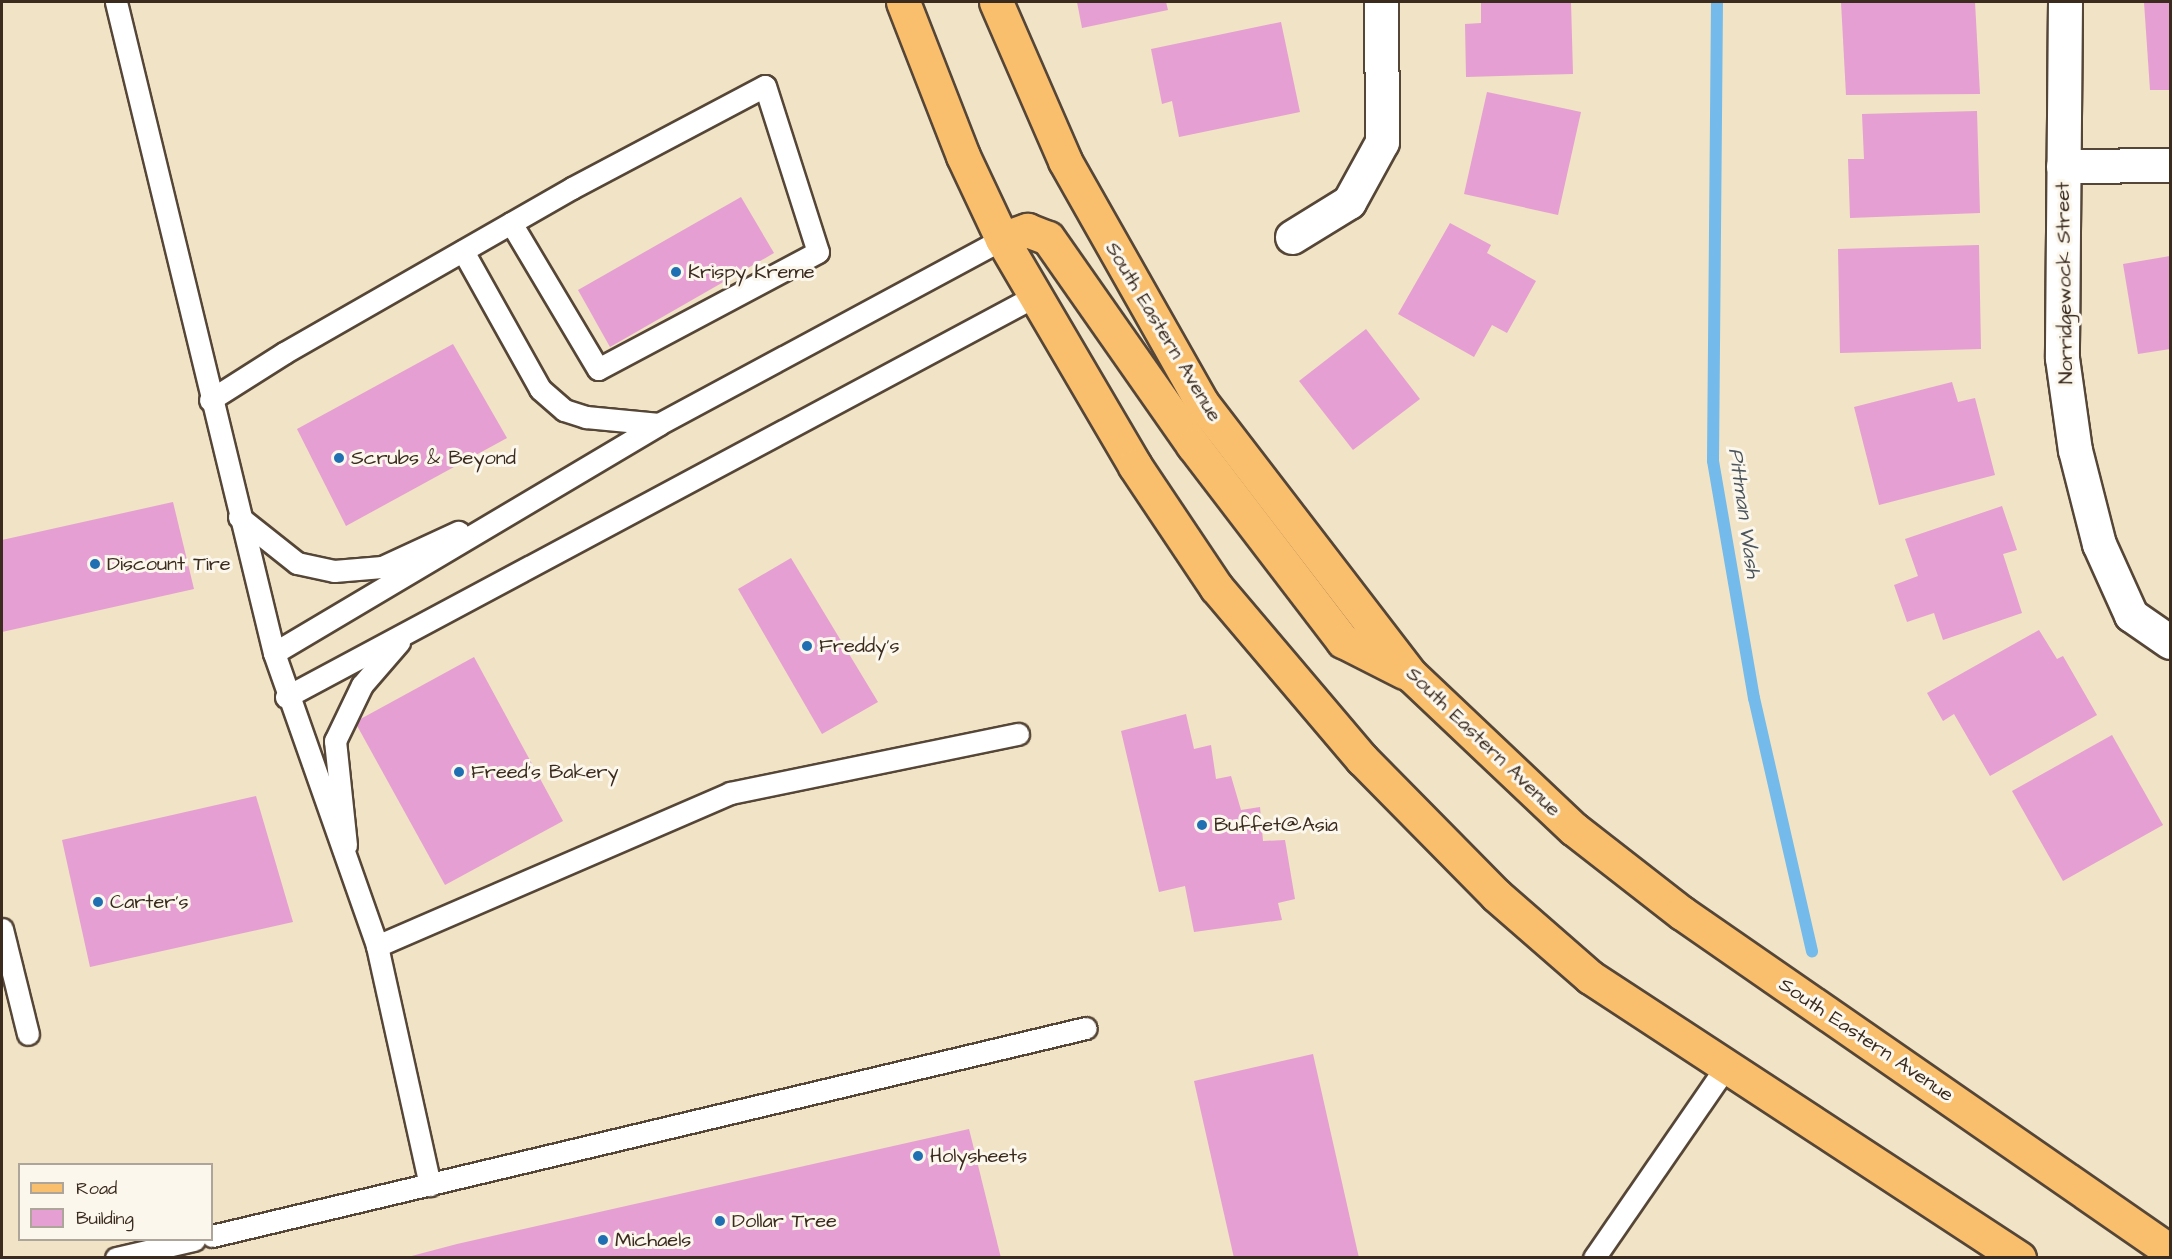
<!DOCTYPE html>
<style>
body{margin:0}
#map{position:relative;width:2172px;height:1259px;overflow:hidden;background:#f1e3c5;font-family:"Architects Daughter",sans-serif}
div>[style]{position:absolute}
.stream>*{height:12px;margin:-6px;padding:0 6px;transform-origin:6px;border-radius:6px;background:#74baeb}
.building>*{inset:0;background:#e59fd2}
.roads{filter:drop-shadow(2px 0 #564637) drop-shadow(-2px 0 #564637) drop-shadow(0 2px #564637) drop-shadow(0 -2px #564637)}
.lane>*{height:21px;margin:-10.5px;padding:0 10.5px;transform-origin:10.5px;border-radius:10.5px;background:#fff}
.street>*{height:33px;margin:-16.5px;padding:0 16.5px;transform-origin:16.5px;border-radius:16.5px;background:#fff}
.primary>*{height:33px;margin:-16.5px;padding:0 16.5px;transform-origin:16.5px;border-radius:16.5px;background:#f9bf6d}
.dots>*{width:16px;height:16px;translate:-50% -50%;box-sizing:border-box;border:3px solid #fbf7ec;border-radius:50%}
span{translate:-50% -50%;white-space:nowrap;text-align:center;line-height:1.15;-webkit-text-stroke:6px #fbf7ec;paint-order:stroke}
.poi-label{font-size:20px;color:#3b2a1e}
.left{translate:0 -50%;text-align:left}
.street-label{font-size:20px;color:#3b2a1e}
.water-label{font-size:21px;color:#4c555c;font-style:italic}
.frame{position:absolute;inset:0;border:3px solid #3b2a1e;pointer-events:none}
.legend{position:absolute;left:18px;top:1163px;width:195px;height:78px;box-sizing:border-box;background:#fbf7ec;border:2px solid #aea59a;margin:0;padding:8px 10px;list-style:none;font-size:18px;color:#3b2a1e}
.legend li{display:flex;align-items:center;gap:12px;height:30px}
.legend b{width:30px;border:2px solid #aea59a}
</style>
<div id="map">
<div class="stream">
<div style="left:1717px;top:2px;width:459px;rotate:90.5deg"></div>
<div style="left:1713px;top:461px;width:241px;rotate:80.2deg"></div>
<div style="left:1754px;top:698px;width:260px;rotate:77.1deg"></div>
</div>
<div class="building">
<div style="clip-path:polygon(1077px 2px,1166px 2px,1168px 10px,1082px 28px)"></div>
<div style="clip-path:polygon(1481px 2px,1571px 2px,1573px 74px,1466px 77px,1465px 24px,1481px 23px)"></div>
<div style="clip-path:polygon(1841px 2px,1975px 2px,1980px 94px,1846px 95px)"></div>
<div style="clip-path:polygon(2144px 2px,2170px 2px,2170px 90px,2150px 90px)"></div>
<div style="clip-path:polygon(1281px 22px,1300px 112px,1179px 137px,1172px 101px,1162px 104px,1151px 49px)"></div>
<div style="clip-path:polygon(1487px 92px,1581px 112px,1558px 215px,1464px 194px)"></div>
<div style="clip-path:polygon(1977px 111px,1980px 213px,1850px 218px,1848px 159px,1864px 159px,1862px 114px)"></div>
<div style="clip-path:polygon(741px 197px,774px 253px,610px 347px,578px 290px)"></div>
<div style="clip-path:polygon(1450px 223px,1491px 245px,1487px 253px,1536px 281px,1507px 333px,1492px 325px,1474px 357px,1398px 314px)"></div>
<div style="clip-path:polygon(1979px 245px,1981px 349px,1840px 353px,1838px 249px)"></div>
<div style="clip-path:polygon(2170px 256px,2170px 349px,2138px 354px,2123px 264px)"></div>
<div style="clip-path:polygon(1366px 329px,1420px 399px,1353px 450px,1299px 381px)"></div>
<div style="clip-path:polygon(453px 344px,507px 438px,346px 526px,297px 429px)"></div>
<div style="clip-path:polygon(1952px 382px,1958px 402px,1975px 398px,1995px 475px,1879px 505px,1854px 407px)"></div>
<div style="clip-path:polygon(173px 502px,194px 589px,2px 632px,2px 540px)"></div>
<div style="clip-path:polygon(2002px 506px,2017px 550px,2003px 554px,2022px 613px,1943px 640px,1934px 613px,1907px 622px,1894px 585px,1918px 576px,1905px 539px)"></div>
<div style="clip-path:polygon(791px 558px,878px 702px,822px 734px,738px 589px)"></div>
<div style="clip-path:polygon(2039px 630px,2057px 659px,2063px 656px,2097px 715px,1990px 776px,1954px 714px,1943px 721px,1927px 693px)"></div>
<div style="clip-path:polygon(474px 657px,563px 821px,445px 885px,355px 722px)"></div>
<div style="clip-path:polygon(1186px 714px,1194px 749px,1211px 745px,1216px 779px,1231px 776px,1241px 810px,1260px 807px,1263px 841px,1285px 840px,1295px 899px,1278px 903px,1282px 920px,1194px 932px,1185px 886px,1159px 892px,1121px 731px)"></div>
<div style="clip-path:polygon(2112px 735px,2163px 825px,2063px 881px,2012px 791px)"></div>
<div style="clip-path:polygon(256px 796px,293px 922px,90px 967px,62px 840px)"></div>
<div style="clip-path:polygon(1313px 1054px,1359px 1258px,1234px 1258px,1194px 1081px)"></div>
<div style="clip-path:polygon(969px 1129px,1001px 1258px,404px 1258px,457px 1244px)"></div>
</div>
<div class="roads">
<div class="lane">
<div style="left:116px;top:2px;width:670px;rotate:76.36deg"></div>
<div style="left:274px;top:653px;width:311px;rotate:70.6deg"></div>
<div style="left:377px;top:946px;width:385px;rotate:-23.4deg"></div>
<div style="left:730px;top:793px;width:294px;rotate:-11.6deg"></div>
<div style="left:463px;top:251px;width:158px;rotate:60.8deg"></div>
<div style="left:540px;top:389px;width:32px;rotate:41deg"></div>
<div style="left:564px;top:410px;width:23px;rotate:18deg"></div>
<div style="left:586px;top:417px;width:73px;rotate:5.5deg"></div>
<div style="left:210px;top:400px;width:88px;rotate:-32.4deg"></div>
<div style="left:284px;top:353px;width:332px;rotate:-29.8deg"></div>
<div style="left:572px;top:188px;width:218px;rotate:-27.9deg"></div>
<div style="left:765px;top:86px;width:174px;rotate:72.3deg"></div>
<div style="left:818px;top:252px;width:249px;rotate:152deg"></div>
<div style="left:598px;top:369px;width:170px;rotate:-120.8deg"></div>
<div style="left:239px;top:517px;width:74px;rotate:38.4deg"></div>
<div style="left:297px;top:563px;width:38px;rotate:12deg"></div>
<div style="left:334px;top:571px;width:48px;rotate:-4.8deg"></div>
<div style="left:382px;top:567px;width:84px;rotate:-24.7deg"></div>
<div style="left:274px;top:653px;width:448px;rotate:-30.7deg"></div>
<div style="left:659px;top:424px;width:390px;rotate:-28.3deg"></div>
<div style="left:286px;top:697px;width:850px;rotate:-28.16deg"></div>
<div style="left:346px;top:845px;width:105px;rotate:-96deg"></div>
<div style="left:335px;top:741px;width:62px;rotate:-64.3deg"></div>
<div style="left:362px;top:685px;width:57px;rotate:-49.3deg"></div>
<div style="left:2px;top:929px;width:108px;rotate:76.1deg"></div>
<div style="left:377px;top:946px;width:245px;rotate:77.5deg"></div>
<div style="left:212px;top:1236px;width:898px;rotate:-13.39deg"></div>
<div style="left:116px;top:1258px;width:80px;rotate:-13deg"></div>
<div style="left:1594px;top:1258px;width:231px;rotate:-55.4deg"></div>
</div>
<div class="street">
<div style="left:2065px;top:2px;width:356px;rotate:90.5deg"></div>
<div style="left:2062px;top:358px;width:93px;rotate:82deg"></div>
<div style="left:2075px;top:450px;width:97px;rotate:75.7deg"></div>
<div style="left:2099px;top:544px;width:78px;rotate:65.7deg"></div>
<div style="left:2131px;top:615px;width:47px;rotate:34.7deg"></div>
<div style="left:2063px;top:166px;width:107px;rotate:-0.5deg"></div>
<div style="left:1292px;top:237px;width:67px;rotate:-31.6deg"></div>
<div style="left:1349px;top:202px;width:68px;rotate:-61.2deg"></div>
<div style="left:1382px;top:142px;width:140px;rotate:-90.4deg"></div>
</div>
<div class="primary">
<div style="left:903px;top:2px;width:165px;rotate:68.7deg"></div>
<div style="left:963px;top:156px;width:92px;rotate:64.8deg"></div>
<div style="left:1002px;top:239px;width:263px;rotate:59.6deg"></div>
<div style="left:1135px;top:466px;width:146px;rotate:56.2deg"></div>
<div style="left:1216px;top:587px;width:226px;rotate:49.7deg"></div>
<div style="left:1362px;top:759px;width:191px;rotate:45.4deg"></div>
<div style="left:1496px;top:895px;width:125px;rotate:41.1deg"></div>
<div style="left:1590px;top:977px;width:513px;rotate:33.23deg"></div>
<div style="left:996px;top:2px;width:173px;rotate:66.5deg"></div>
<div style="left:1065px;top:161px;width:278px;rotate:60.5deg"></div>
<div style="left:1202px;top:403px;width:343px;rotate:52.5deg"></div>
<div style="left:1411px;top:675px;width:224px;rotate:43.4deg"></div>
<div style="left:1574px;top:829px;width:137px;rotate:37.9deg"></div>
<div style="left:1682px;top:913px;width:594px;rotate:34.71deg"></div>
<div style="left:1002px;top:239px;width:27px;rotate:-20deg"></div>
<div style="left:1027px;top:230px;width:22px;rotate:21deg"></div>
<div style="left:1048px;top:238px;width:253px;rotate:55deg"></div>
<div style="left:1193px;top:445px;width:247px;rotate:52.6deg"></div>
<div style="left:1343px;top:641px;width:68px;rotate:26.9deg"></div>
</div>
</div>
<div class="dots">
<div style="left:676px;top:272px;background:#1f6fb2"></div>
<div style="left:339px;top:458px;background:#1f6fb2"></div>
<div style="left:95px;top:564px;background:#1f6fb2"></div>
<div style="left:807px;top:646px;background:#1f6fb2"></div>
<div style="left:459px;top:772px;background:#1f6fb2"></div>
<div style="left:1202px;top:825px;background:#1f6fb2"></div>
<div style="left:98px;top:902px;background:#1f6fb2"></div>
<div style="left:918px;top:1156px;background:#1f6fb2"></div>
<div style="left:720px;top:1221px;background:#1f6fb2"></div>
<div style="left:603px;top:1240px;background:#1f6fb2"></div>
</div>
<div class="poi-label">
<span class="left" style="left:688px;top:272px">Krispy Kreme</span>
<span class="left" style="left:351px;top:458px">Scrubs &amp; Beyond</span>
<span class="left" style="left:107px;top:564px">Discount Tire</span>
<span class="left" style="left:819px;top:646px">Freddy's</span>
<span class="left" style="left:471px;top:772px">Freed's Bakery</span>
<span class="left" style="left:1214px;top:825px">Buffet@Asia</span>
<span class="left" style="left:110px;top:902px">Carter's</span>
<span class="left" style="left:930px;top:1156px">Holysheets</span>
<span class="left" style="left:732px;top:1221px">Dollar Tree</span>
<span class="left" style="left:615px;top:1240px">Michaels</span>
</div>
<div class="street-label">
<span style="left:2065px;top:283px;rotate:-91deg">Norridgewock Street</span>
<span style="left:1163px;top:332px;rotate:59deg">South Eastern Avenue</span>
<span style="left:1483px;top:742px;rotate:44deg">South Eastern Avenue</span>
<span style="left:1866px;top:1040px;rotate:34deg">South Eastern Avenue</span>
</div>
<div class="water-label">
<span style="left:1744px;top:513px;rotate:82deg">Pittman Wash</span>
</div>
<div class="frame"></div>
<ul class="legend">
<li><b style="height:8px;background:#f9bf6d"></b>Road</li>
<li><b style="height:16px;background:#e59fd2"></b>Building</li>
</ul>
</div>
